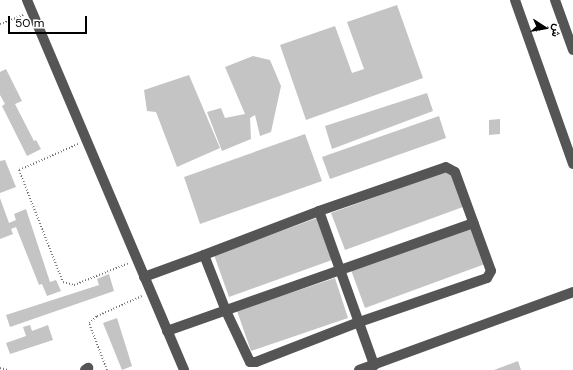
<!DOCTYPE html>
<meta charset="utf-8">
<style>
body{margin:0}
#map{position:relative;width:573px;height:370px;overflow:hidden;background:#fff;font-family:"DM Sans",Vazirmatn,sans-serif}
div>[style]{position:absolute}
.building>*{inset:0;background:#c4c4c4}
.path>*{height:2px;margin-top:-1px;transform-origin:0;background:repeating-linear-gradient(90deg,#777 0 1px,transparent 0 3px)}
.minor>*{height:10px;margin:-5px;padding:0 5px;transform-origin:5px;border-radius:5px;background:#555}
span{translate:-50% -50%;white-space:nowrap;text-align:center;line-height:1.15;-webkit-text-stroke:4px #fff;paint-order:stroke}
.north{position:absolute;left:525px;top:8px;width:40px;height:40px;-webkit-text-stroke:3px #fff;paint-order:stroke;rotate:102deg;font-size:11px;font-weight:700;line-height:16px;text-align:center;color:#000}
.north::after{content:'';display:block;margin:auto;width:14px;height:18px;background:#000;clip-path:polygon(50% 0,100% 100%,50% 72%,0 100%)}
.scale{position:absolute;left:8px;top:16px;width:79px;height:18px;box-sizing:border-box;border:2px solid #000;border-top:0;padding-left:5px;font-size:12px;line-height:14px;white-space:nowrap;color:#000;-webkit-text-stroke:3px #fff;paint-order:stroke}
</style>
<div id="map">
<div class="building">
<div style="clip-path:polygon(397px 5px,423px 78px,306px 120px,280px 45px,335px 26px,352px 73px,364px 69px,347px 22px)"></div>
<div style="clip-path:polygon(253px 56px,270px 60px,281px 86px,271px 132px,260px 136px,255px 115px,250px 118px,251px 139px,222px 151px,207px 112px,221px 108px,225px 118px,245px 114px,225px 67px)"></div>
<div style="clip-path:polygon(6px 69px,22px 101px,15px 104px,34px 141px,36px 140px,41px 149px,27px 156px,2px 106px,5px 104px,0 95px,0 72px)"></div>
<div style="clip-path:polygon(189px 75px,220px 148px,177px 167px,156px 112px,147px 111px,144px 90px)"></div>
<div style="clip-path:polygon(427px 93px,433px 111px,332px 149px,325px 126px)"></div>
<div style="clip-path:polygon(439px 116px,446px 138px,330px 179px,322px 157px)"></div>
<div style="clip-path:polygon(500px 119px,500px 134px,489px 135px,489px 120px)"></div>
<div style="clip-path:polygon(305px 134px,322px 181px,200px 224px,184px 177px)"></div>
<div style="clip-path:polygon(5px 160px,16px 187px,0 193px,0 161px)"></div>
<div style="clip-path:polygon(450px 170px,463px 207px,345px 250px,331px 213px)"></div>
<div style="clip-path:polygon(0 198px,9px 223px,16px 220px,14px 214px,26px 209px,50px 282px,56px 280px,61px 291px,47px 296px,42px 284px,39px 285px,16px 227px,11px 229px,13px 234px,0 239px)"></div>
<div style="clip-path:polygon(317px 218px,332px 260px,229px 297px,214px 255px)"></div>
<div style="clip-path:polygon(472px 226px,485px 264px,365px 308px,351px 270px)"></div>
<div style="clip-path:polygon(109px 274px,114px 291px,10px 327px,6px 315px,99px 285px,97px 279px)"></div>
<div style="clip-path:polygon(335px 278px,348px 318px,251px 351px,237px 311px)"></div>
<div style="clip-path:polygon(117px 318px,132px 366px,122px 370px,103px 323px)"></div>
<div style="clip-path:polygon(30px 325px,32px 331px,48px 325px,53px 340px,10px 354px,6px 343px,26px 336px,23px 327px)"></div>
<div style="clip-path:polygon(518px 361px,521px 370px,494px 370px)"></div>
</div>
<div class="path">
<div style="left:0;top:24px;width:25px;rotate:-21deg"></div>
<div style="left:536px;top:31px;width:20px;rotate:-18deg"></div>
<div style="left:78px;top:144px;width:64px;rotate:156.2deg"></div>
<div style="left:19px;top:170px;width:120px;rotate:68.6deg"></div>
<div style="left:63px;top:282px;width:11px;rotate:15deg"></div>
<div style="left:74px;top:285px;width:59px;rotate:-21.8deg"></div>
<div style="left:0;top:368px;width:8px;rotate:14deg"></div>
<div style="left:107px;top:370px;width:50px;rotate:-111deg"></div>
<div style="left:89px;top:323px;width:11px;rotate:-41deg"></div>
<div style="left:97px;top:316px;width:49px;rotate:-24deg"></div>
</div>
<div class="minor">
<div style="left:27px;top:0;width:402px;rotate:67deg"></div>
<div style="left:515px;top:0;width:174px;rotate:70.5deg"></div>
<div style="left:555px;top:0;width:53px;rotate:70.2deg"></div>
<div style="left:319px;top:211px;width:164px;rotate:70.3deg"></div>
<div style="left:144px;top:277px;width:64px;rotate:-20.1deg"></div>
<div style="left:204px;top:255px;width:123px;rotate:-20.9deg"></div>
<div style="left:319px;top:211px;width:134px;rotate:-19.1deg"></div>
<div style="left:446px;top:167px;width:10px;rotate:29deg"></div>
<div style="left:455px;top:172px;width:105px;rotate:70deg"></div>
<div style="left:491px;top:271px;width:8px;rotate:120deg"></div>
<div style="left:487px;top:278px;width:135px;rotate:161deg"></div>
<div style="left:359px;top:322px;width:110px;rotate:158.8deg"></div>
<div style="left:256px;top:362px;width:6px;rotate:180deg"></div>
<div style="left:250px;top:362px;width:56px;rotate:-115.2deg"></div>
<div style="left:226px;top:311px;width:60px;rotate:-111.4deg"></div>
<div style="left:167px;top:331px;width:325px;rotate:-19.4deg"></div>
<div style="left:85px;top:370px;width:4px;rotate:-34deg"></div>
<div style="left:359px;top:370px;width:228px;rotate:-20deg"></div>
</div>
<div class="north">ش</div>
<div class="scale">50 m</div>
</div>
